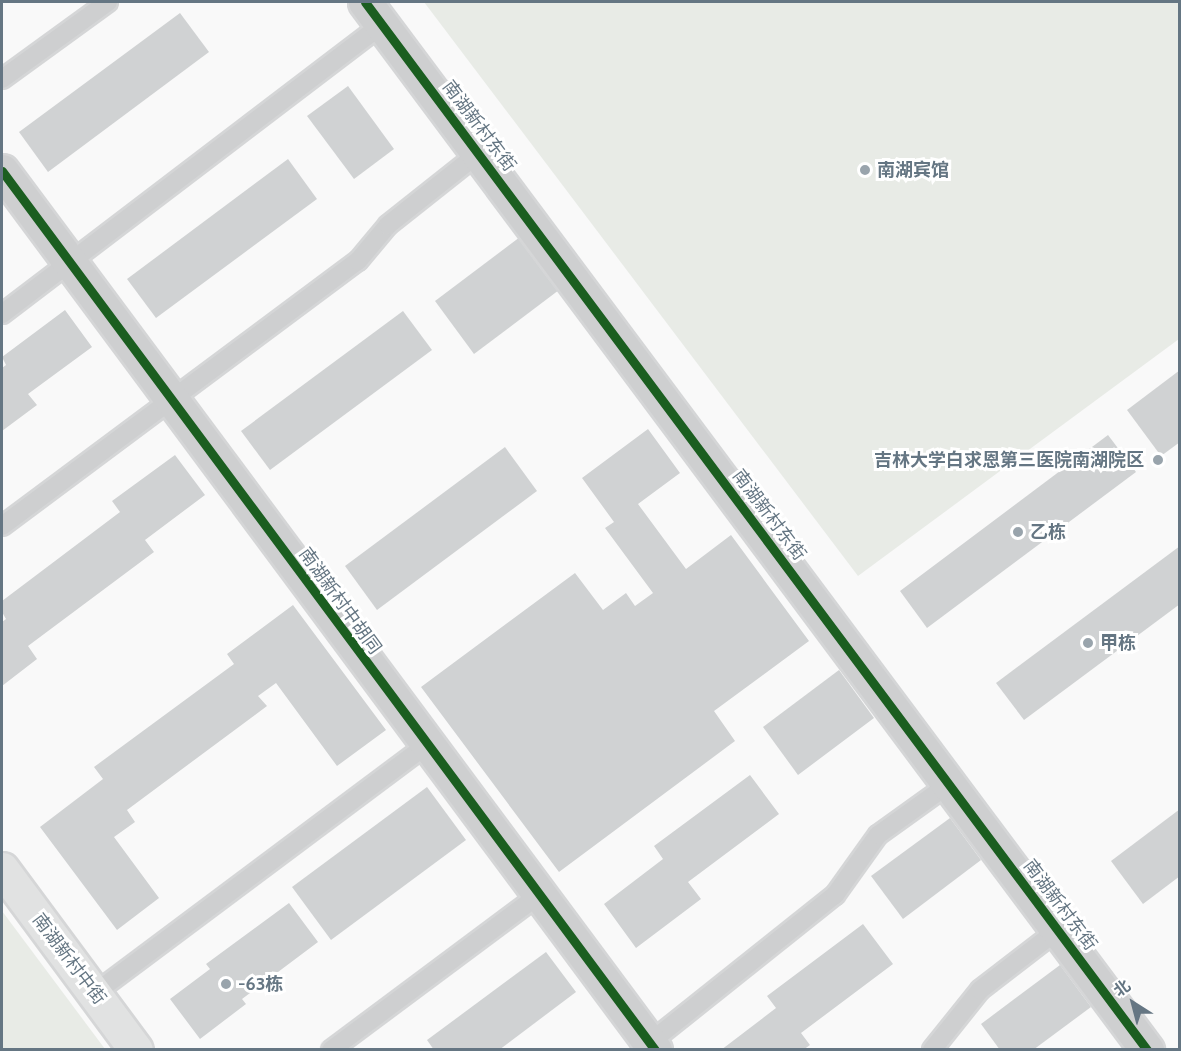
<!DOCTYPE html>
<meta charset="utf-8">
<style>
body{margin:0}
#map{position:relative;width:1181px;height:1051px;overflow:hidden;background:#f9f9f9;font-family:Cabin,"Noto Sans SC",sans-serif}
div>[style]{position:absolute}
.green>*{inset:0;background:#e8ebe6}
.building>*{inset:0;background:#d0d2d3}
.roads{filter:drop-shadow(2px 0 #d5d6d7) drop-shadow(-2px 0 #d5d6d7) drop-shadow(0 2px #d5d6d7) drop-shadow(0 -2px #d5d6d7)}
.lane>*{height:18px;margin:-9px;padding:0 9px;transform-origin:9px;border-radius:9px;background:#cecfd0}
.street>*{height:33px;margin:-16.5px;padding:0 16.5px;transform-origin:16.5px;border-radius:16.5px;background:#cecfd0}
.secondary>*{height:33px;margin:-16.5px;padding:0 16.5px;transform-origin:16.5px;border-radius:16.5px;background:#e1e2e2}
.cycleway>*{height:9px;margin:-4.5px;padding:0 4.5px;transform-origin:4.5px;border-radius:4.5px;background:#1b5e20}
.dots>*{width:16px;height:16px;translate:-50% -50%;box-sizing:border-box;border:3px solid #fff;border-radius:50%}
span{translate:-50% -50%;white-space:nowrap;text-align:center;line-height:1.15;-webkit-text-stroke:6px #fff;paint-order:stroke}
.street-label{font-size:18px;color:#657683}
.poi-label{font-size:18px;color:#657683;font-weight:700}
.left{translate:0 -50%;text-align:left}
.right{translate:-100% -50%;text-align:right}
.frame{position:absolute;inset:0;border:3px solid #657683;pointer-events:none}
.north{position:absolute;left:1103px;top:973px;width:60px;height:60px;-webkit-text-stroke:4px #fff;paint-order:stroke;rotate:324deg;font-size:16px;font-weight:700;line-height:24px;text-align:center;color:#657683}
.north::after{content:'';display:block;margin:auto;width:21px;height:27px;background:#657683;clip-path:polygon(50% 0,100% 100%,50% 72%,0 100%)}
</style>
<div id="map">
<div class="green">
<div style="clip-path:polygon(424px 2px,1179px 2px,1179px 339px,858px 576px)"></div>
<div style="clip-path:polygon(2px 911px,105px 1049px,2px 1049px)"></div>
</div>
<div class="building">
<div style="clip-path:polygon(180px 13px,209px 52px,48px 172px,19px 132px)"></div>
<div style="clip-path:polygon(348px 86px,394px 149px,354px 179px,307px 116px)"></div>
<div style="clip-path:polygon(288px 159px,317px 199px,156px 318px,127px 279px)"></div>
<div style="clip-path:polygon(520px 237px,559px 290px,474px 354px,435px 301px)"></div>
<div style="clip-path:polygon(65px 310px,92px 347px,28px 394px,37px 405px,2px 431px,2px 368px,6px 365px,2px 357px)"></div>
<div style="clip-path:polygon(403px 311px,432px 350px,270px 470px,241px 431px)"></div>
<div style="clip-path:polygon(1180px 370px,1180px 442px,1161px 456px,1127px 410px)"></div>
<div style="clip-path:polygon(648px 429px,680px 473px,638px 504px,686px 569px,731px 535px,809px 641px,714px 711px,735px 741px,559px 872px,421px 687px,575px 573px,603px 610px,626px 593px,635px 606px,653px 593px,605px 528px,614px 522px,582px 478px)"></div>
<div style="clip-path:polygon(1108px 435px,1136px 472px,927px 628px,900px 591px)"></div>
<div style="clip-path:polygon(505px 447px,537px 491px,377px 610px,345px 566px)"></div>
<div style="clip-path:polygon(175px 455px,205px 495px,145px 540px,154px 552px,28px 646px,37px 659px,2px 686px,2px 622px,6px 619px,2px 612px,2px 601px,120px 512px,112px 501px)"></div>
<div style="clip-path:polygon(1180px 546px,1180px 604px,1024px 720px,996px 683px)"></div>
<div style="clip-path:polygon(293px 605px,386px 730px,337px 766px,276px 683px,258px 696px,267px 706px,127px 810px,135px 822px,114px 837px,159px 898px,117px 930px,40px 827px,103px 779px,94px 767px,234px 664px,227px 654px)"></div>
<div style="clip-path:polygon(839px 670px,874px 718px,798px 775px,763px 727px)"></div>
<div style="clip-path:polygon(750px 775px,779px 814px,688px 882px,701px 899px,636px 948px,604px 904px,663px 859px,654px 846px)"></div>
<div style="clip-path:polygon(427px 787px,466px 840px,331px 940px,292px 887px)"></div>
<div style="clip-path:polygon(1180px 809px,1180px 876px,1143px 904px,1111px 861px)"></div>
<div style="clip-path:polygon(950px 818px,981px 860px,903px 919px,871px 876px)"></div>
<div style="clip-path:polygon(289px 903px,318px 942px,242px 999px,246px 1004px,200px 1039px,170px 999px,210px 969px,206px 964px)"></div>
<div style="clip-path:polygon(863px 924px,893px 964px,801px 1033px,810px 1045px,803px 1050px,721px 1050px,776px 1008px,767px 996px)"></div>
<div style="clip-path:polygon(546px 952px,576px 992px,499px 1050px,434px 1050px,427px 1040px)"></div>
<div style="clip-path:polygon(1060px 965px,1091px 1007px,1033px 1050px,1000px 1050px,981px 1024px)"></div>
</div>
<div class="roads">
<div class="lane">
<div style="left:2px;top:79px;width:131px;rotate:-36deg"></div>
<div style="left:2px;top:314px;width:479px;rotate:-37.3deg"></div>
<div style="left:2px;top:526px;width:444px;rotate:-36.7deg"></div>
<div style="left:358px;top:261px;width:47px;rotate:-50.2deg"></div>
<div style="left:388px;top:225px;width:116px;rotate:-38.4deg"></div>
<div style="left:95px;top:993px;width:414px;rotate:-36.8deg"></div>
<div style="left:643px;top:1048px;width:246px;rotate:-38.6deg"></div>
<div style="left:835px;top:895px;width:74px;rotate:-54.4deg"></div>
<div style="left:878px;top:835px;width:87px;rotate:-35.7deg"></div>
<div style="left:331px;top:1050px;width:259px;rotate:-36.7deg"></div>
<div style="left:932px;top:1050px;width:77px;rotate:-51.3deg"></div>
<div style="left:980px;top:990px;width:98px;rotate:-37.6deg"></div>
</div>
<div class="street">
<div style="left:365px;top:2px;width:1308px;rotate:53.27deg"></div>
<div style="left:2px;top:171px;width:1095px;rotate:53.39deg"></div>
</div>
<div class="secondary">
<div style="left:2px;top:869px;width:225px;rotate:53.5deg"></div>
</div>
</div>
<div class="cycleway">
<div style="left:365px;top:2px;width:1308px;rotate:53.27deg"></div>
<div style="left:2px;top:171px;width:1095px;rotate:53.39deg"></div>
</div>
<div class="dots">
<div style="left:865px;top:170px;background:#99a4ac"></div>
<div style="left:1158px;top:460px;background:#99a4ac"></div>
<div style="left:1018px;top:532px;background:#99a4ac"></div>
<div style="left:1088px;top:643px;background:#99a4ac"></div>
<div style="left:226px;top:984px;background:#99a4ac"></div>
</div>
<div class="street-label">
<span style="left:479px;top:126px;rotate:53deg">南湖新村东街</span>
<span style="left:769px;top:515px;rotate:53deg">南湖新村东街</span>
<span style="left:340px;top:601px;rotate:54deg">南湖新村中胡同</span>
<span style="left:1060px;top:905px;rotate:53deg">南湖新村东街</span>
<span style="left:69px;top:959px;rotate:53deg">南湖新村中街</span>
</div>
<div class="poi-label">
<span class="left" style="left:877px;top:170px">南湖宾馆</span>
<span class="right" style="left:1144px;top:460px">吉林大学白求恩第三医院南湖院区</span>
<span class="left" style="left:1030px;top:532px">乙栋</span>
<span class="left" style="left:1100px;top:643px">甲栋</span>
<span class="left" style="left:238px;top:984px">-63栋</span>
</div>
<div class="frame"></div>
<div class="north">北</div>
</div>
